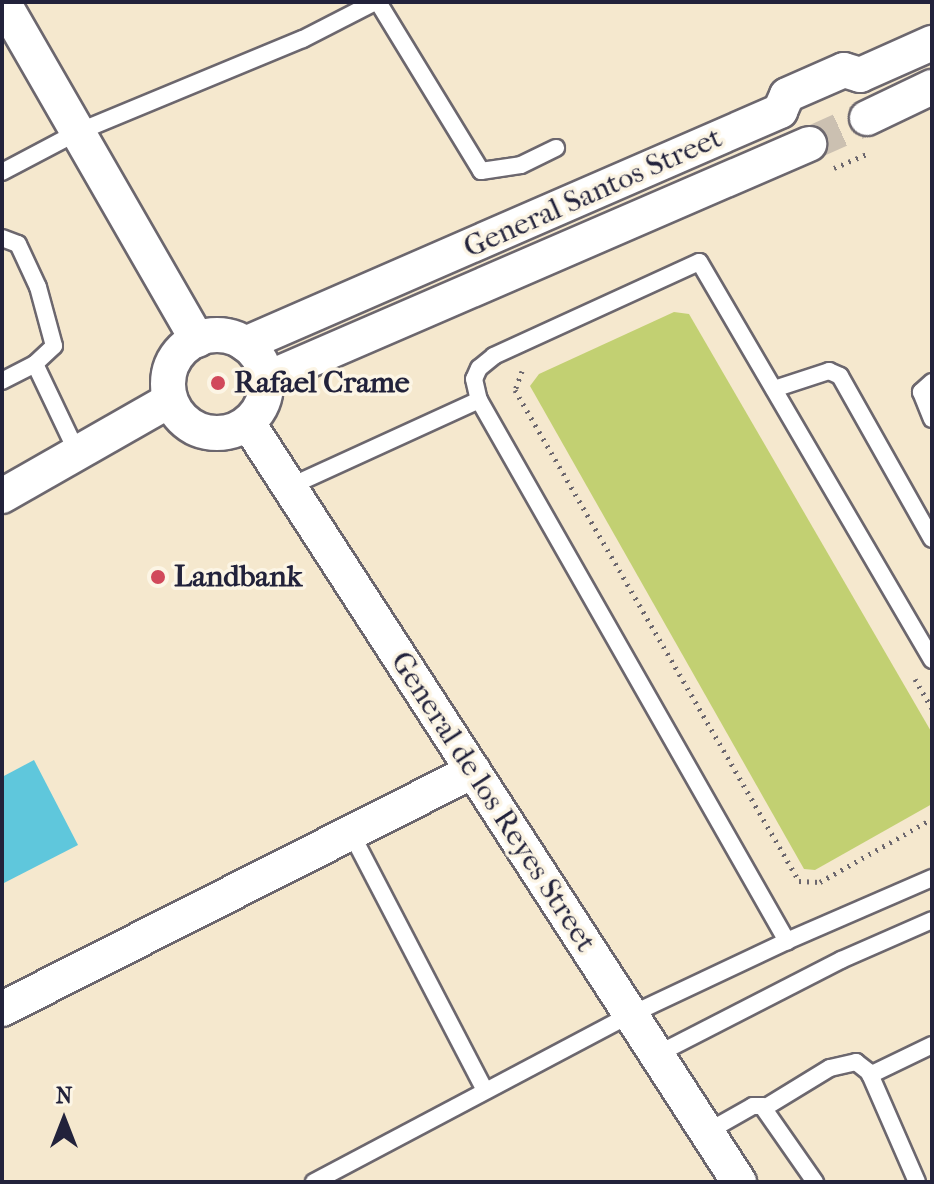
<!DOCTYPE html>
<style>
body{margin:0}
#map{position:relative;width:934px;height:1184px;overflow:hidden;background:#f5e8ce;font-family:"IM FELL French Canon",serif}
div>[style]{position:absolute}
.green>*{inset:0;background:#c2d072}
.water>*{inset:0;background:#5fc7dc}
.minor-tunnel>*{height:34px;margin-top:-17px;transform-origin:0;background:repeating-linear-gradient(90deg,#cbc0b1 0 34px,transparent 0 51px)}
.path>*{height:5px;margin-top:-2.5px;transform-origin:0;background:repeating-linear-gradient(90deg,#6c676e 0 2px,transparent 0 8px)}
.roads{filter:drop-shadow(2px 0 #6c676e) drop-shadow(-2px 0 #6c676e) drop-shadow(0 2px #6c676e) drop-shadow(0 -2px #6c676e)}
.service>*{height:16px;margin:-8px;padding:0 8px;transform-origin:8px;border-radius:8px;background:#fff}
.minor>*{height:34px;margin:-17px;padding:0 17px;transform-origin:17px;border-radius:17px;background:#fff}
.minor>.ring{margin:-17px;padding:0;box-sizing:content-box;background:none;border:34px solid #fff;border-radius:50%}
.dots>*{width:22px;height:22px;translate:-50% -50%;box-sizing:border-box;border:4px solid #fcf5e5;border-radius:50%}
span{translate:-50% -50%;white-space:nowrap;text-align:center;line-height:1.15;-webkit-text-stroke:7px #fcf5e5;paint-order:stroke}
.street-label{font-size:30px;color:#22223b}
.poi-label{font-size:30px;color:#22223b;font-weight:700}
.left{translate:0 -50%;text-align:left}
.frame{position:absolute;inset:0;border:4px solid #22223b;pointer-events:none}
.north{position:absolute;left:24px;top:1080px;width:80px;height:80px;-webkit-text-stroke:6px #fcf5e5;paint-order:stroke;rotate:0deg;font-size:22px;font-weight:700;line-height:32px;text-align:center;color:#22223b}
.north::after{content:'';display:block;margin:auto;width:28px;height:36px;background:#22223b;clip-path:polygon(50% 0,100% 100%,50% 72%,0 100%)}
</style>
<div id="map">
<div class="green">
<div style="clip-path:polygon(674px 312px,689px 314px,932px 733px,932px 804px,815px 870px,804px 869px,530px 386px,539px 374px)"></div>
</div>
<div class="water">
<div style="clip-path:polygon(34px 760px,78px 845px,2px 884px,2px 777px)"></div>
</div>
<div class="minor-tunnel">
<div style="left:809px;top:144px;width:64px;rotate:-24.1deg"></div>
</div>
<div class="path">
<div style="left:834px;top:168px;width:38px;rotate:-23deg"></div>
<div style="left:522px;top:371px;width:20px;rotate:110deg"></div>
<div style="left:515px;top:390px;width:567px;rotate:59.95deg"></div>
<div style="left:799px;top:881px;width:21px;rotate:3deg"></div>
<div style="left:820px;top:882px;width:129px;rotate:-29.4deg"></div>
<div style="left:915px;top:679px;width:34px;rotate:60deg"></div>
</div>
<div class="roads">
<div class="service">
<div style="left:378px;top:2px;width:198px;rotate:58.6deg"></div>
<div style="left:481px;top:171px;width:40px;rotate:-8.5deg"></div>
<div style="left:521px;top:165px;width:39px;rotate:-26deg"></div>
<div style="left:2px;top:172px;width:86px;rotate:-27.8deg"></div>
<div style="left:78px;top:132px;width:243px;rotate:-22.5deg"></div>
<div style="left:303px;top:39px;width:81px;rotate:-27.2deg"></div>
<div style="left:2px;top:238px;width:17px;rotate:21deg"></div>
<div style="left:18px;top:244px;width:47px;rotate:65.1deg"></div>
<div style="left:38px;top:287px;width:61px;rotate:74.8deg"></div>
<div style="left:54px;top:346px;width:26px;rotate:137deg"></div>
<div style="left:35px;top:364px;width:37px;rotate:153deg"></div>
<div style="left:35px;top:364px;width:100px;rotate:64.5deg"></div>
<div style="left:932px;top:382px;width:15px;rotate:138deg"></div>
<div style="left:921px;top:392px;width:29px;rotate:68deg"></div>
<div style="left:774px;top:389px;width:58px;rotate:-18.1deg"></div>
<div style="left:829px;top:371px;width:12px;rotate:24deg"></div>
<div style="left:840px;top:376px;width:187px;rotate:60.6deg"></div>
<div style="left:289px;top:487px;width:209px;rotate:-24.6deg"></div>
<div style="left:932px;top:660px;width:461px;rotate:-120.3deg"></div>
<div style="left:699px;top:262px;width:226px;rotate:155.4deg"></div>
<div style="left:494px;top:356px;width:19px;rotate:141deg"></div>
<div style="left:479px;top:368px;width:12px;rotate:114deg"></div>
<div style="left:474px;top:379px;width:22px;rotate:77deg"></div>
<div style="left:479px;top:400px;width:623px;rotate:60.35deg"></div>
<div style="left:787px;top:941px;width:158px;rotate:-23.5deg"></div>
<div style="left:351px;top:833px;width:290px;rotate:62.5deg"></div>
<div style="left:656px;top:1055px;width:208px;rotate:-27.2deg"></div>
<div style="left:841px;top:960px;width:99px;rotate:-23.7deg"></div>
<div style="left:870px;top:1075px;width:69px;rotate:-25.8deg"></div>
<div style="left:766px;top:1107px;width:75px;rotate:-31.4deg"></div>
<div style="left:830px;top:1068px;width:27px;rotate:-13deg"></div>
<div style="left:856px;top:1062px;width:16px;rotate:38deg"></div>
<div style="left:869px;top:1072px;width:120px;rotate:66.4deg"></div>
<div style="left:707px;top:1132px;width:53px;rotate:-29.5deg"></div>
<div style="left:753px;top:1106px;width:9px"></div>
<div style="left:762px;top:1106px;width:93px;rotate:55.1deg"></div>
<div style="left:314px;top:1182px;width:357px;rotate:-27.9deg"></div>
<div style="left:630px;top:1015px;width:174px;rotate:-25.2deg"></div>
</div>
<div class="minor">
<div style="left:3px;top:2px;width:390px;rotate:60.1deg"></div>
<div style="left:867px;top:118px;width:72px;rotate:-25.5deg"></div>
<div class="ring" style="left:168px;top:335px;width:64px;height:64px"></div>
<div style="left:245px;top:344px;width:584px;rotate:-23.53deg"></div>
<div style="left:780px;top:111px;width:17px;rotate:-66deg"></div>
<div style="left:787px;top:95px;width:62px;rotate:-23.7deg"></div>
<div style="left:844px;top:70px;width:17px;rotate:17deg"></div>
<div style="left:860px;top:75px;width:79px;rotate:-24deg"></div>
<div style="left:266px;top:379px;width:592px;rotate:-23.4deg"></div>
<div style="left:248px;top:423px;width:904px;rotate:57.1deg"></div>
<div style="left:2px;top:496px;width:193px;rotate:-29.7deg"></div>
<div style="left:2px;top:1009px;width:528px;rotate:-26.81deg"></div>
</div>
</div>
<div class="dots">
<div style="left:218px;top:383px;background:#d1495b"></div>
<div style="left:158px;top:577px;background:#d1495b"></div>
</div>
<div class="street-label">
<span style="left:593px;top:193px;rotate:-24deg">General Santos Street</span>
<span style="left:493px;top:802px;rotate:57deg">General de los Reyes Street</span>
</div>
<div class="poi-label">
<span class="left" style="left:234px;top:383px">Rafael Crame</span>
<span class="left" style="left:174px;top:577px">Landbank</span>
</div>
<div class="frame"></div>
<div class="north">N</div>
</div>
